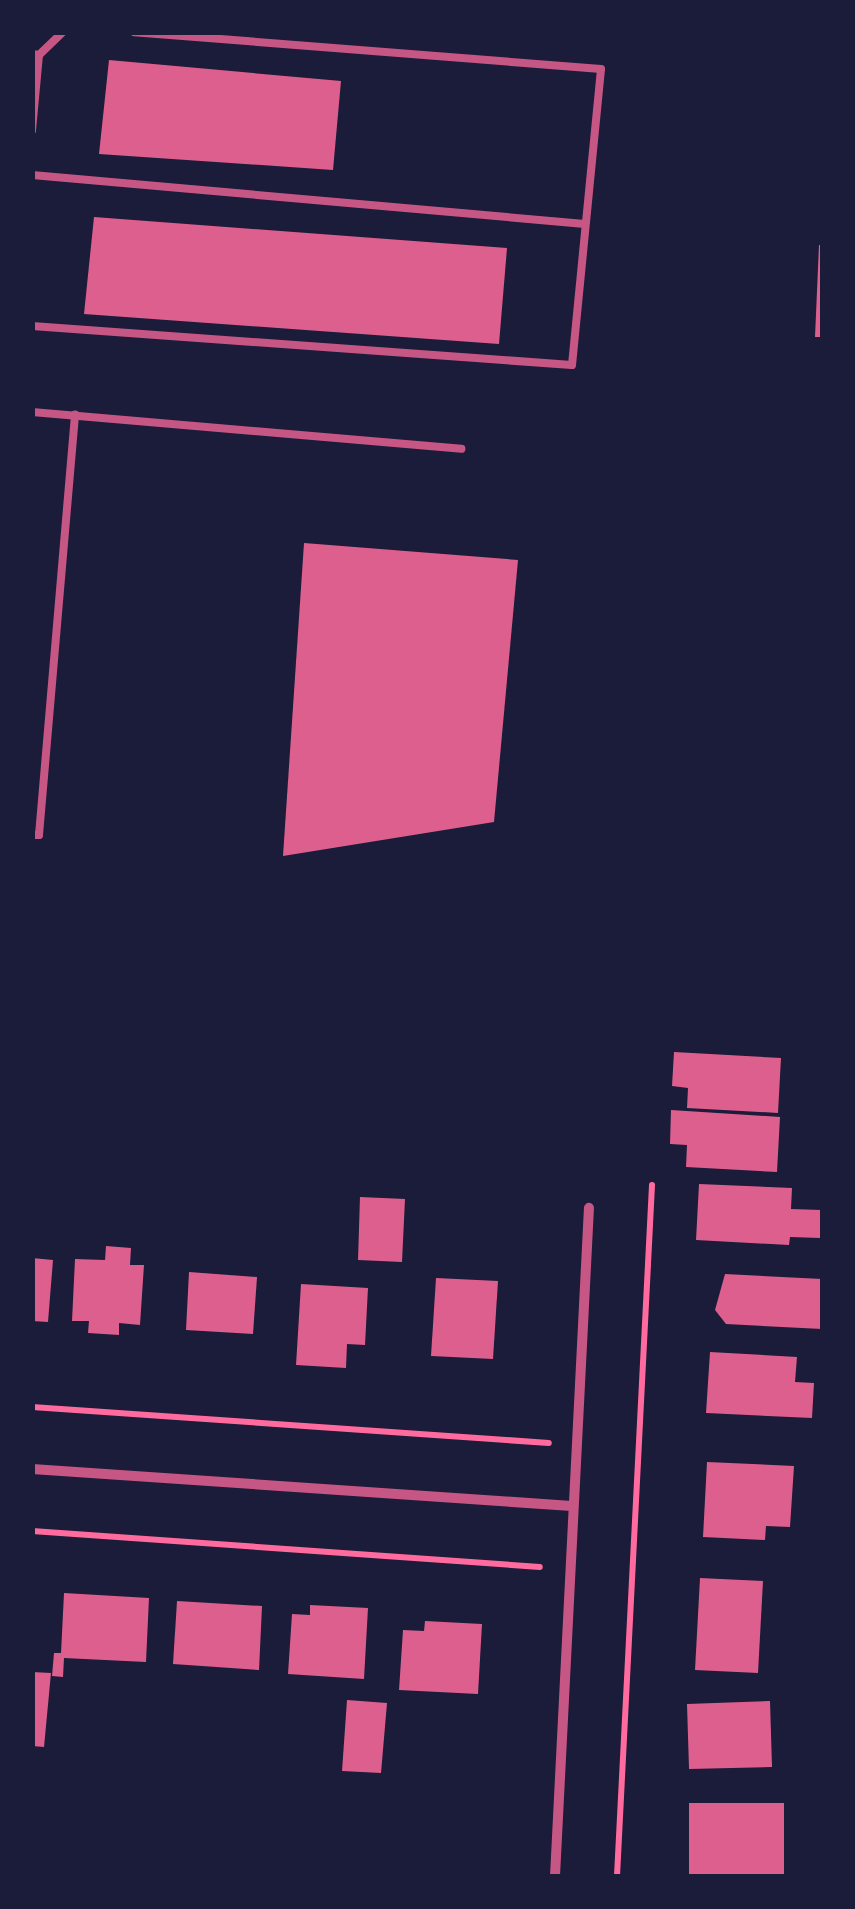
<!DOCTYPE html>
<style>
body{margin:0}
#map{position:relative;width:855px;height:1909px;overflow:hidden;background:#1b1b3a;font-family:"Libre Baskerville",serif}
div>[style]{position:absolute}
.building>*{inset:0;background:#dd5f8e}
.path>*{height:6px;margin:-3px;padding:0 3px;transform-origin:3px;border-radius:3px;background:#ff6b9d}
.service>*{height:8px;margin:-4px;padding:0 4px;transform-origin:4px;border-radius:4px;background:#c65784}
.minor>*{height:10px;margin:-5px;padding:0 5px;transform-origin:5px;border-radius:5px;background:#c65784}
span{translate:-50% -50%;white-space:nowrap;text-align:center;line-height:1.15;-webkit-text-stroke:8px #1b1b3a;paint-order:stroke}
.frame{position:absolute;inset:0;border:35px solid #1b1b3a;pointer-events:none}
</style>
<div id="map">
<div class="building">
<div style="clip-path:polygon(109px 60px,341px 81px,333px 170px,99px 154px)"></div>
<div style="clip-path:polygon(94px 217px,507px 248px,499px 344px,84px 314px)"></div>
<div style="clip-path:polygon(819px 245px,822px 245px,822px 337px,815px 337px)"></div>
<div style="clip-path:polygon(304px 543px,518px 560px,494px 822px,283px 856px)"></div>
<div style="clip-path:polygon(674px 1052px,781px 1058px,778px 1113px,687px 1108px,688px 1088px,672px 1086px)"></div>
<div style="clip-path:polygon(671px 1110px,780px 1117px,777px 1172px,686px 1167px,687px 1145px,670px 1144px)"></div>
<div style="clip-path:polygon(699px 1184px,792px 1188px,791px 1209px,821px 1210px,820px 1238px,790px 1237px,789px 1245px,696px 1240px)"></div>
<div style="clip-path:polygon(360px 1197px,405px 1199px,402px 1262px,358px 1260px)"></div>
<div style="clip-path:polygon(106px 1246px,131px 1248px,130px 1265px,144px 1265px,140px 1325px,119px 1323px,119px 1335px,88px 1333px,89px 1321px,72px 1321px,75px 1259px,105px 1260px)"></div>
<div style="clip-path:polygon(32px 1258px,53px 1260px,48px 1322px,32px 1321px)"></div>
<div style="clip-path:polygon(189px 1272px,257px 1277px,253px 1334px,186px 1330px)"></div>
<div style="clip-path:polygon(725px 1274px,822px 1279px,822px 1329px,726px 1324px,715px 1310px)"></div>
<div style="clip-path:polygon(436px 1278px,498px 1281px,493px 1359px,431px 1356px)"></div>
<div style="clip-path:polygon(301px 1284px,368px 1288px,365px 1345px,347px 1344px,346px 1368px,296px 1365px)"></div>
<div style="clip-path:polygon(710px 1352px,797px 1357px,795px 1382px,814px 1383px,812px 1418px,706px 1413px)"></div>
<div style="clip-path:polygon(707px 1462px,794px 1466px,790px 1527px,766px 1526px,765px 1540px,703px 1537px)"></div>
<div style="clip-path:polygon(700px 1578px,763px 1581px,758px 1673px,695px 1670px)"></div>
<div style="clip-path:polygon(64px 1593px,149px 1598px,146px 1662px,64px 1658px,63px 1677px,52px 1676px,54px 1653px,61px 1653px)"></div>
<div style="clip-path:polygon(177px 1601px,262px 1606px,259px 1670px,173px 1664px)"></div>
<div style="clip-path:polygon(310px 1605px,368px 1608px,364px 1679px,288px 1674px,292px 1614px,310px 1615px)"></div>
<div style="clip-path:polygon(425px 1621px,482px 1624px,478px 1694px,399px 1690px,403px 1630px,424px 1631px)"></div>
<div style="clip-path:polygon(32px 1672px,51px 1673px,44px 1747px,32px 1746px)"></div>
<div style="clip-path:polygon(347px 1700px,387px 1703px,381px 1773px,342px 1771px)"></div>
<div style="clip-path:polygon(770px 1701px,772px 1767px,689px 1769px,687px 1704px)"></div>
<div style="clip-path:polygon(689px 1803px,784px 1803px,784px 1875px,689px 1876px)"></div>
</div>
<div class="path">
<div style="left:32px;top:1407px;width:518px;rotate:3.98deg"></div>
<div style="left:32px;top:1531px;width:509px;rotate:4.05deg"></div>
<div style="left:617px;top:1876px;width:692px;rotate:-87.1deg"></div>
</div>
<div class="service">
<div style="left:32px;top:54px;width:7px;rotate:8deg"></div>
<div style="left:39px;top:55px;width:76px;rotate:95.3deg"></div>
<div style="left:39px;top:55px;width:33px;rotate:-44deg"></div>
<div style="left:32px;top:175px;width:555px;rotate:5.06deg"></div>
<div style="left:32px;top:326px;width:541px;rotate:4.13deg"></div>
<div style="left:572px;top:365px;width:297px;rotate:-84.4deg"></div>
<div style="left:601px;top:69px;width:468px;rotate:-175.5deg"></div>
<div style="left:32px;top:412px;width:431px;rotate:4.9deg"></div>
<div style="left:32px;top:835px;width:7px"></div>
<div style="left:39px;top:835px;width:422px;rotate:-85.1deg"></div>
</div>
<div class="minor">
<div style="left:32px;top:1469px;width:541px;rotate:3.92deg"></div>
<div style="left:555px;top:1876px;width:669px;rotate:-87.09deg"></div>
</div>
<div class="frame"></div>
</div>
